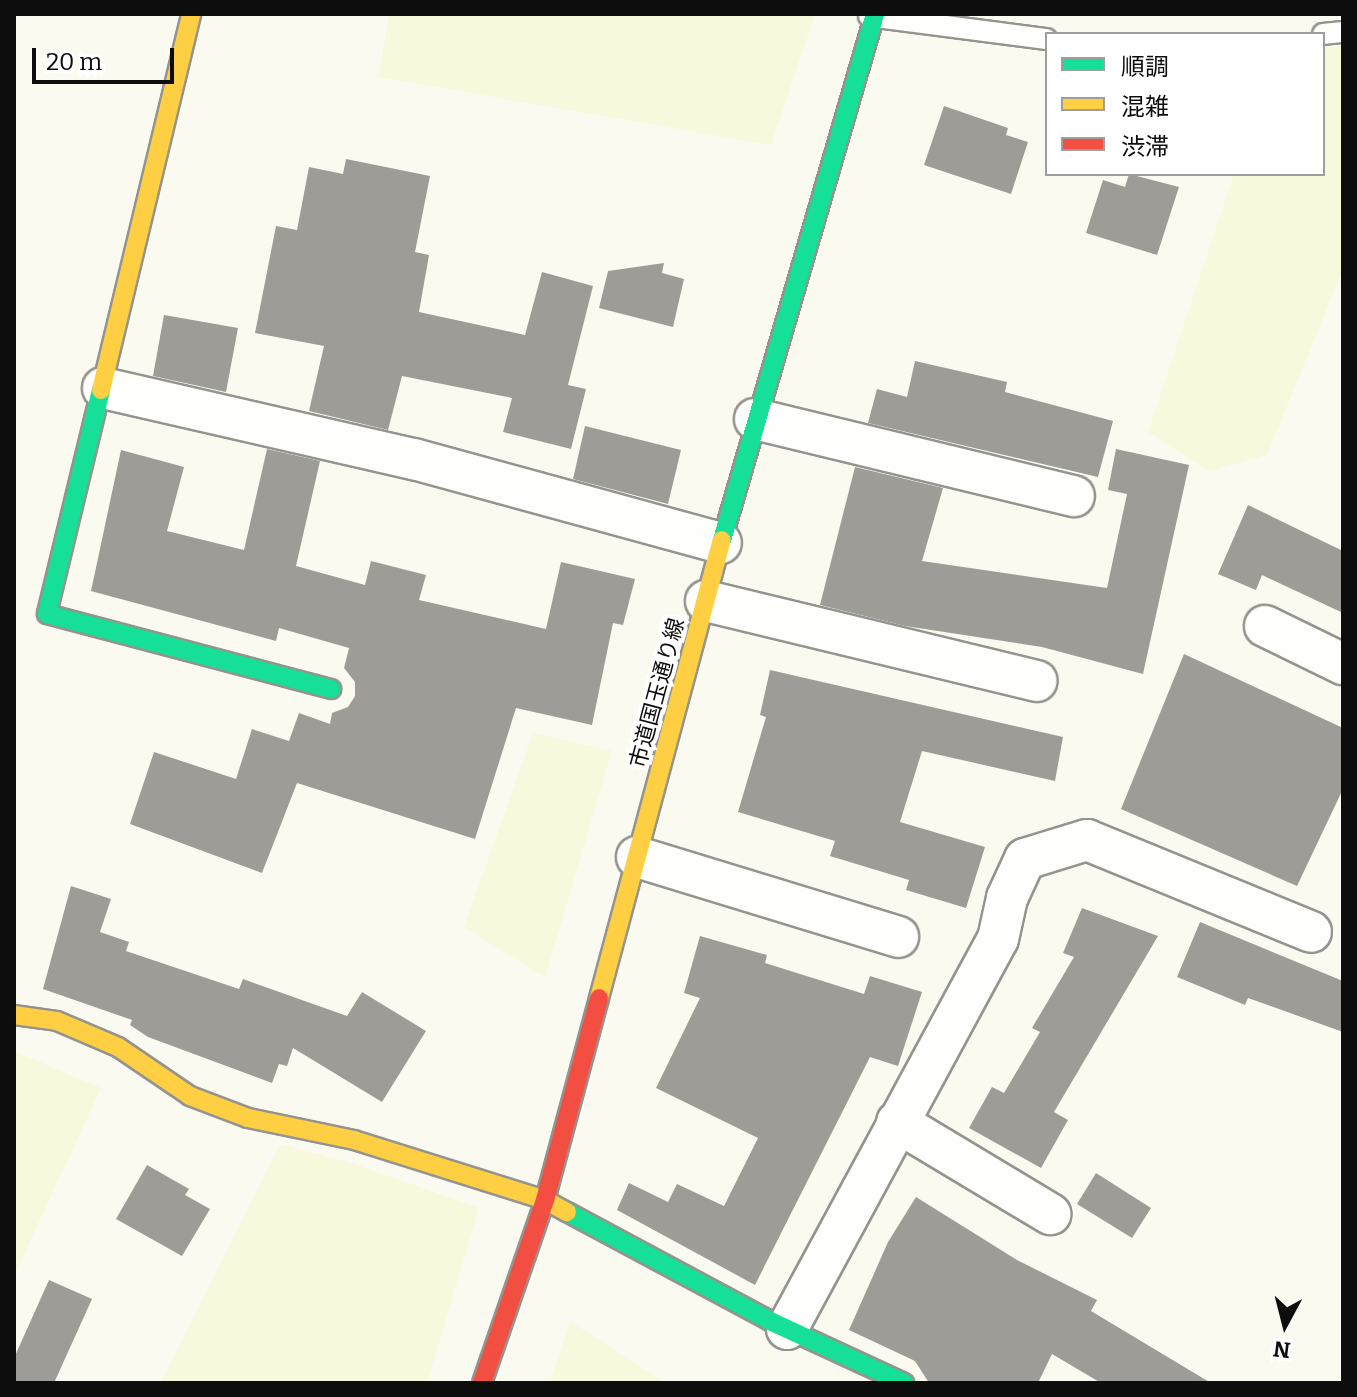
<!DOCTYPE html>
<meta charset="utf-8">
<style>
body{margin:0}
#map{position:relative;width:1357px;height:1397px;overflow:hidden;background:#fbfaf0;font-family:Bitter,"Noto Sans JP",serif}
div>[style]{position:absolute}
.farmland>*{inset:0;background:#f8f8dc}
.building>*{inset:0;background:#9e9c96}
.roads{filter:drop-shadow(2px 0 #94948f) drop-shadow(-2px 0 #94948f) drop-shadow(0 2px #94948f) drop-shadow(0 -2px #94948f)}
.lane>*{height:20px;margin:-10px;padding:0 10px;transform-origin:10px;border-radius:10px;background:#fefefd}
.street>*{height:40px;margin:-20px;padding:0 20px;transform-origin:20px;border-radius:20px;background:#fefefd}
.fast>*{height:18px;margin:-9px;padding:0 9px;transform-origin:9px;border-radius:9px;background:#16e098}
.slow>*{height:18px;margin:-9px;padding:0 9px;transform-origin:9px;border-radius:9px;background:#ffcf43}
.jam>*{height:18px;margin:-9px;padding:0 9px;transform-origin:9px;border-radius:9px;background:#f24e42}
span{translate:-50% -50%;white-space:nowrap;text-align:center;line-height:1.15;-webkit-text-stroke:8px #fff;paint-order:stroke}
.street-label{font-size:22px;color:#0d0d0d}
.frame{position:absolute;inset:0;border:16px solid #0d0d0d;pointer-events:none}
.legend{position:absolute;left:1045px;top:32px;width:280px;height:144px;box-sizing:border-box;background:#fff;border:2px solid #9e9e9e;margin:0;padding:10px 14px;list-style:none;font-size:24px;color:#0d0d0d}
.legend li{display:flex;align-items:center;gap:16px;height:40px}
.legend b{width:40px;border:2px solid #9e9e9e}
.north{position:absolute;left:1245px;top:1285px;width:80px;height:80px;-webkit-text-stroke:6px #fff;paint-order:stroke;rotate:187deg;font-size:22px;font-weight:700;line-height:32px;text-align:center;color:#0d0d0d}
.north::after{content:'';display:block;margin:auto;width:28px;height:36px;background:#0d0d0d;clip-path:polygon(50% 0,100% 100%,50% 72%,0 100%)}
.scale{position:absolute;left:32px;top:48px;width:142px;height:36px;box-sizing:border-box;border:4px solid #0d0d0d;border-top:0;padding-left:10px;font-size:24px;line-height:28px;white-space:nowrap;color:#0d0d0d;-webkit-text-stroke:6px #fff;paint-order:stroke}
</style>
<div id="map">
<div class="farmland">
<div style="clip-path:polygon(389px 14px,815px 14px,771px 145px,379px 77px)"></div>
<div style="clip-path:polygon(1343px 46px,1343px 269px,1267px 455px,1209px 471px,1148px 432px,1234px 174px,1323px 174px,1323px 48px)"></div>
<div style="clip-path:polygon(533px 733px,612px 751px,545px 977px,464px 927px)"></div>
<div style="clip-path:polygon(14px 1051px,101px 1088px,14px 1276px)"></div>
<div style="clip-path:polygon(280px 1144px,349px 1162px,479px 1208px,427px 1383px,160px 1383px)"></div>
<div style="clip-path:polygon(570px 1321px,665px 1383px,550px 1383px)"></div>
</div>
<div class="building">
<div style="clip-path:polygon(944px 106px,1008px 128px,1006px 135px,1028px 142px,1011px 194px,924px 165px)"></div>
<div style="clip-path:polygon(346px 159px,430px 176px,415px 252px,429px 255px,419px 312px,525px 335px,542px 272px,593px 286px,568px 385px,586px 389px,571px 449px,503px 432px,512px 398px,402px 376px,388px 430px,309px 411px,324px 346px,255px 333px,276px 226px,297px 230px,309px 167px,343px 174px)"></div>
<div style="clip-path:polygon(1129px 174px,1179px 187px,1157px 255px,1086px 233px,1103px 180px,1125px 187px)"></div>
<div style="clip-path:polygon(664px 263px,662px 273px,684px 279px,673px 327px,599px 308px,608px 271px)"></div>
<div style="clip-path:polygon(164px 315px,238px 328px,226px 392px,153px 376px)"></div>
<div style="clip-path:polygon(915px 361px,1007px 382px,1005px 392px,1113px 421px,1098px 477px,868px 423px,877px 389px,907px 397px)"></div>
<div style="clip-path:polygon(585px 426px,681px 450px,668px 504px,573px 479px)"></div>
<div style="clip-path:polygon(267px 449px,320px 461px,296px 566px,365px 585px,371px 561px,426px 575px,419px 600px,546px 629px,561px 562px,635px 579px,623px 625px,613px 623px,592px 725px,516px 708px,475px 839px,297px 783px,262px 873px,130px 824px,154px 752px,236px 779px,252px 729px,289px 741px,299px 713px,330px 724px,332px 713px,348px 707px,355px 696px,355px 682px,344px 668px,349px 648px,279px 628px,276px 641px,91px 591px,121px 450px,184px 467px,167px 531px,244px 550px)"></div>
<div style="clip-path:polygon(1116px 449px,1189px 465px,1143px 674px,1042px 647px,905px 626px,820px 605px,855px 467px,943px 488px,922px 561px,1107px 588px,1127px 494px,1108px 490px)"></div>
<div style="clip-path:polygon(1248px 505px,1343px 551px,1343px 613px,1262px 575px,1256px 590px,1218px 574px)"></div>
<div style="clip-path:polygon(1184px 654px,1343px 728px,1343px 789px,1297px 886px,1121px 809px)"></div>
<div style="clip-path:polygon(770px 670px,1063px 737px,1055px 781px,922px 751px,900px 822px,985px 847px,966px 908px,906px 890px,909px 880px,830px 856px,835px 841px,738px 812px,766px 717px,760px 715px)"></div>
<div style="clip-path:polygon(71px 886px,111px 899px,100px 932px,129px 942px,126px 951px,239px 989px,243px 979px,347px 1016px,362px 992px,426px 1031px,382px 1102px,293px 1048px,287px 1066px,279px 1064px,272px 1083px,148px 1037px,130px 1025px,132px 1020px,43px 989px)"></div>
<div style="clip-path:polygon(1082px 908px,1158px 936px,1054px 1112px,1068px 1120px,1041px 1168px,969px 1128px,992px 1087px,1004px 1093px,1040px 1032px,1032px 1028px,1074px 957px,1063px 953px)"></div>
<div style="clip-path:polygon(1200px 922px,1343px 981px,1343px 1032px,1248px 998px,1245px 1005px,1177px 977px)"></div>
<div style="clip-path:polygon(700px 936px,767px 955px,765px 963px,864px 994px,870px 976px,922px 992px,898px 1066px,870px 1057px,755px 1285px,617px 1210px,629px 1183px,668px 1202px,677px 1184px,724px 1206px,758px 1138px,656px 1088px,700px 998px,684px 993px)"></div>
<div style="clip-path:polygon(147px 1165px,189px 1189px,185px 1195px,210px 1209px,182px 1256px,116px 1219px)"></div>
<div style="clip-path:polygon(1096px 1173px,1151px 1208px,1132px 1238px,1077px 1204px)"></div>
<div style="clip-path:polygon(916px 1197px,1017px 1260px,1097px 1300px,1091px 1311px,1211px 1383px,1101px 1383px,1052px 1354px,1038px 1383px,929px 1383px,915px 1361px,849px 1330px,888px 1242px)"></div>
<div style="clip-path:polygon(49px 1280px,92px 1299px,54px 1383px,14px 1383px,14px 1358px)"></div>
</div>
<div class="roads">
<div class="lane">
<div style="left:869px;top:16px;width:179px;rotate:7.4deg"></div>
<div style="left:1323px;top:34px;width:20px;rotate:-6deg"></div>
</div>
<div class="street">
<div style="left:103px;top:388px;width:319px;rotate:12.9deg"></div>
<div style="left:414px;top:459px;width:318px;rotate:15.3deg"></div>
<div style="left:755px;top:419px;width:328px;rotate:13.6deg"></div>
<div style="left:706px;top:601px;width:340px;rotate:13.6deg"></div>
<div style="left:1265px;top:626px;width:87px;rotate:26deg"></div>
<div style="left:637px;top:857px;width:273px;rotate:17deg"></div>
<div style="left:897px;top:1122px;width:179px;rotate:31deg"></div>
<div style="left:787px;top:1329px;width:443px;rotate:-61.6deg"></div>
<div style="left:998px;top:939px;width:42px;rotate:-77.6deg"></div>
<div style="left:1007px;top:898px;width:43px;rotate:-65.2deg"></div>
<div style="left:1025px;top:859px;width:65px;rotate:-17deg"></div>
<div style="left:1087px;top:840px;width:242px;rotate:22.3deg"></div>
</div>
<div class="fast">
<div style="left:101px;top:390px;width:230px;rotate:103.6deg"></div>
<div style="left:47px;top:614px;width:294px;rotate:14.8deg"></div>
<div style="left:722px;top:540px;width:548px;rotate:-73.78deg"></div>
<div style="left:567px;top:1212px;width:230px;rotate:28.2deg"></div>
<div style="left:770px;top:1321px;width:148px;rotate:24.8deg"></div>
</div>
<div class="slow">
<div style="left:101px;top:390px;width:387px;rotate:-76.5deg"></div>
<div style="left:599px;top:998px;width:474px;rotate:-75deg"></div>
<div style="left:14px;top:1015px;width:43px;rotate:7.9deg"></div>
<div style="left:57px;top:1021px;width:66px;rotate:23.1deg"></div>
<div style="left:118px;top:1047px;width:87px;rotate:34.2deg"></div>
<div style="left:190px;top:1096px;width:62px;rotate:20.8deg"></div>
<div style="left:248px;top:1118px;width:108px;rotate:11.7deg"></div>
<div style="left:354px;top:1140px;width:200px;rotate:17.4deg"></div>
<div style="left:545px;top:1200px;width:25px;rotate:29deg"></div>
</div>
<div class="jam">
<div style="left:482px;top:1383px;width:194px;rotate:-71deg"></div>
<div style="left:545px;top:1200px;width:209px;rotate:-75deg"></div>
</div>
</div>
<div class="street-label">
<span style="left:657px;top:693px;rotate:-75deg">市道国玉通り線</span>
</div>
<div class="frame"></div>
<ul class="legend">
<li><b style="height:10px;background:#16e098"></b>順調</li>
<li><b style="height:10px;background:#ffcf43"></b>混雑</li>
<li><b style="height:10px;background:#f24e42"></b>渋滞</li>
</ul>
<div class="north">N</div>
<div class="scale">20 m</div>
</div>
